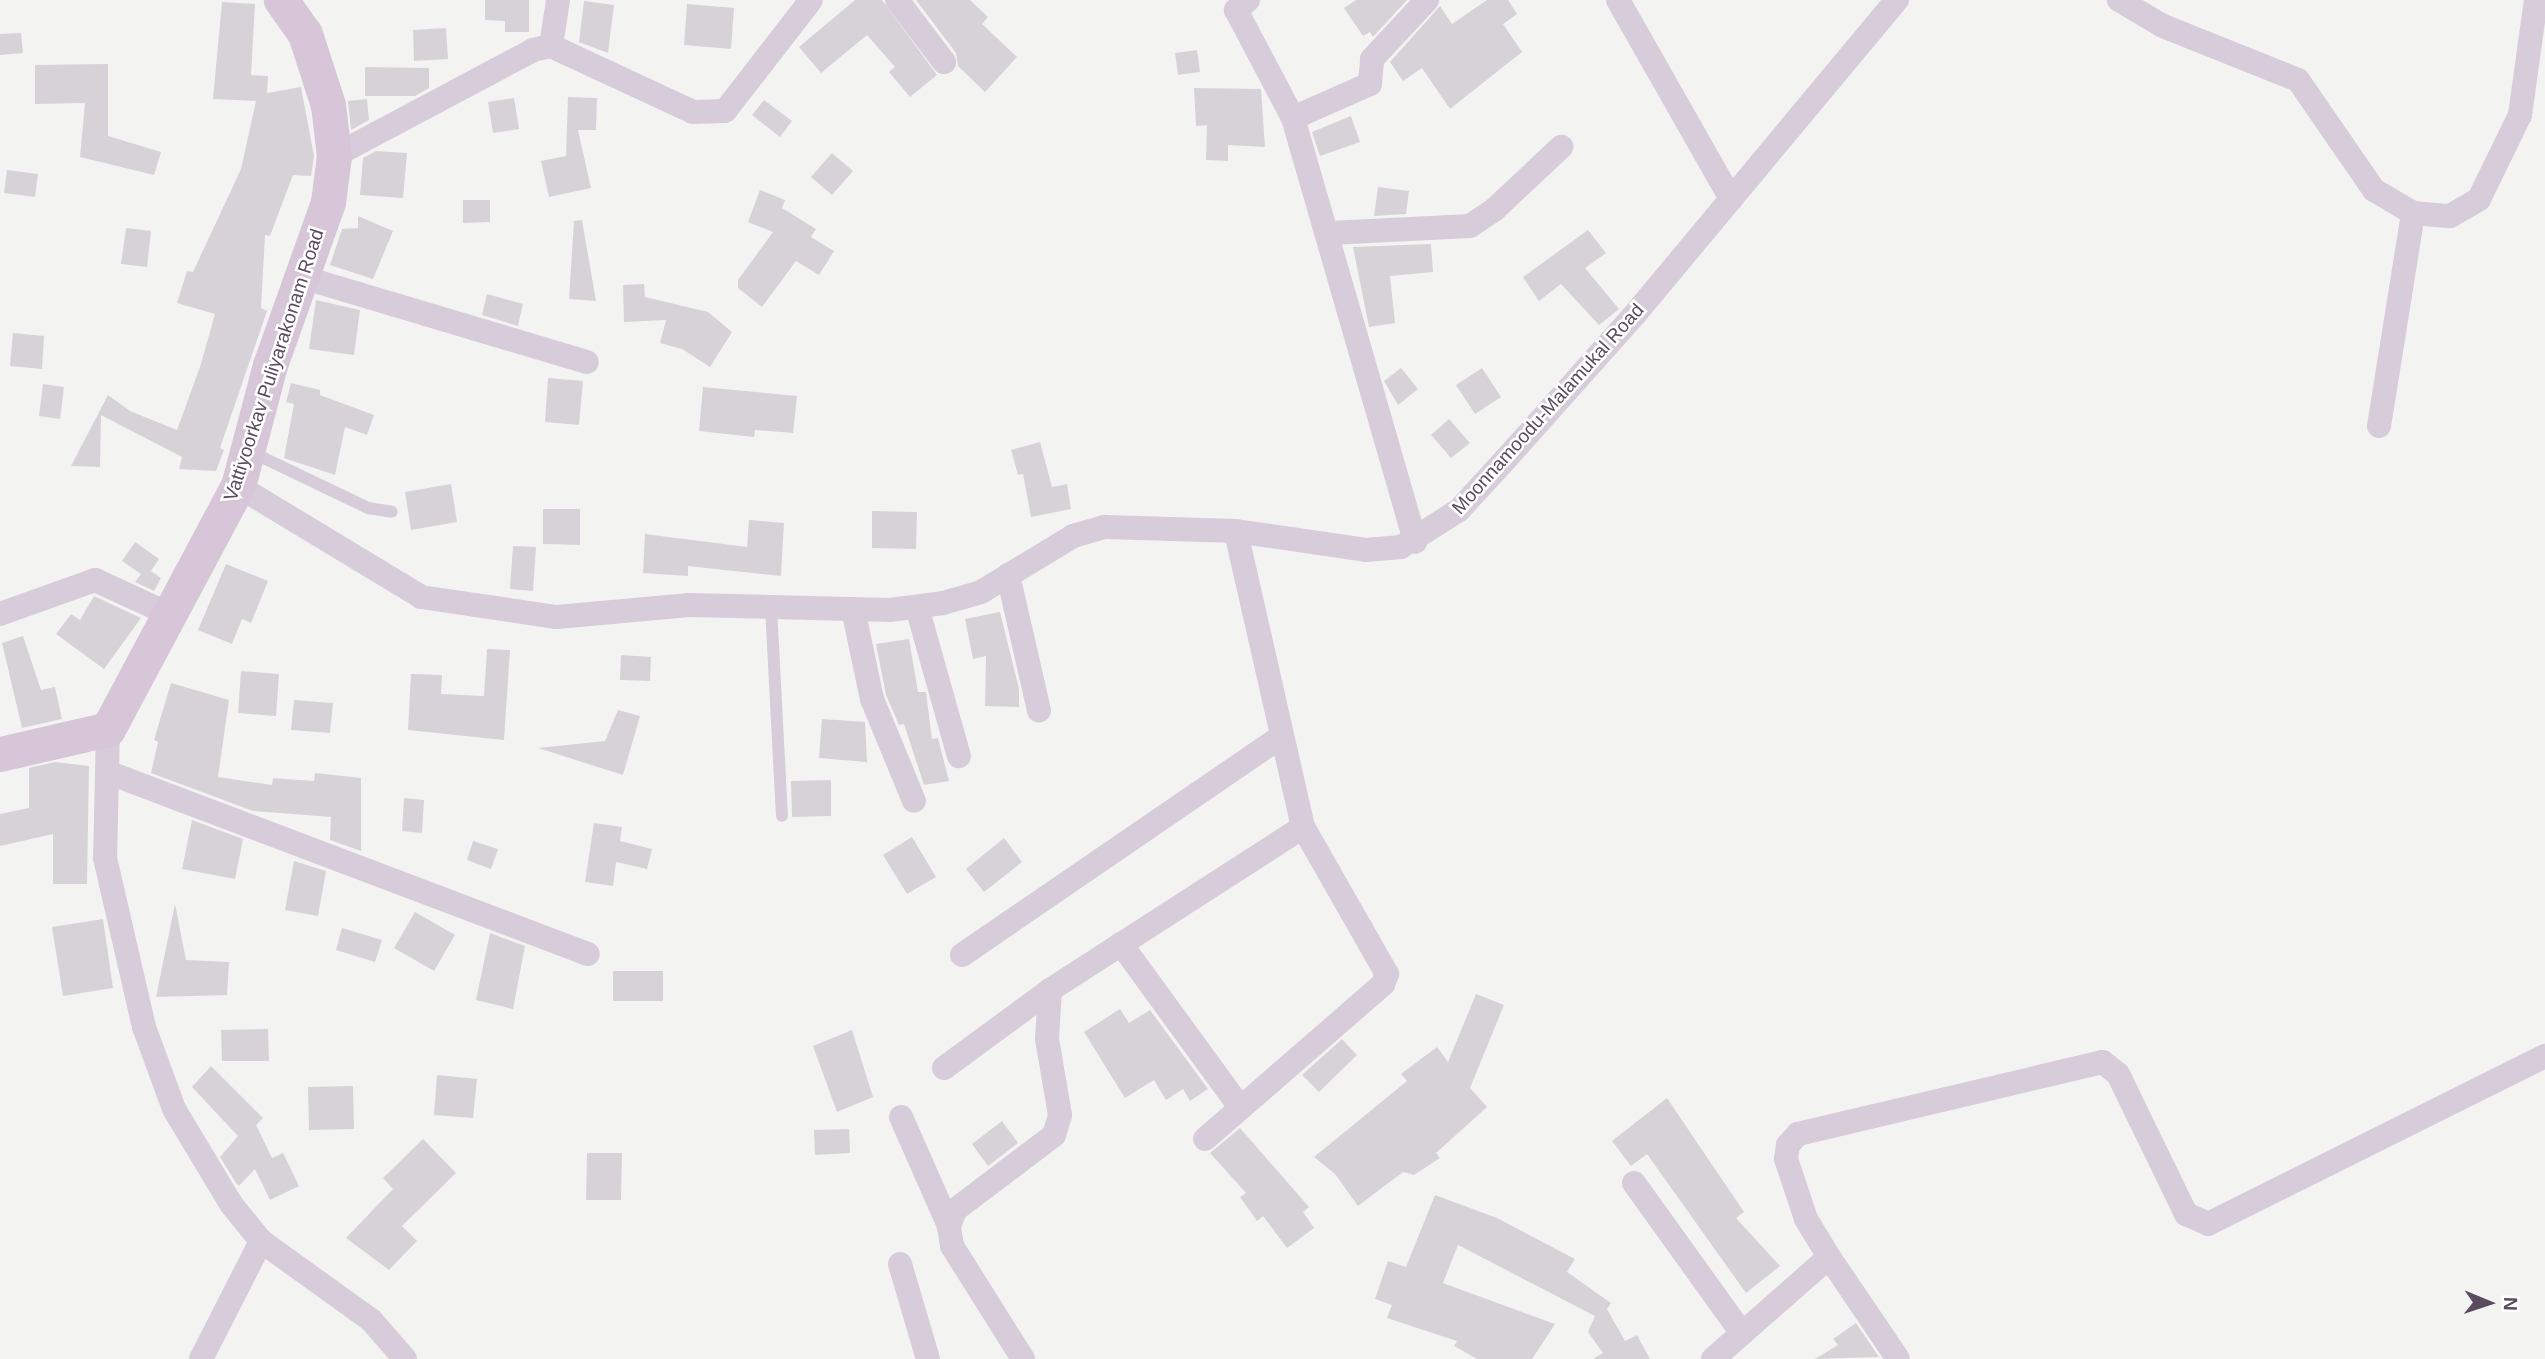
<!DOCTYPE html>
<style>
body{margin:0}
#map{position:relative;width:2545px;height:1359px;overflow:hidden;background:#f3f4f2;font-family:Arial,sans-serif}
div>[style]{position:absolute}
.building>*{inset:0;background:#d7d2d8}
.service>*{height:12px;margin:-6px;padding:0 6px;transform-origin:6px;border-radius:6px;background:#d7ccda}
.minor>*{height:24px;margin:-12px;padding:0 12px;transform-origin:12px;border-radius:12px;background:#d7ccda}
.secondary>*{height:35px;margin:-17.5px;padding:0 17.5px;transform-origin:17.5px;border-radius:17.5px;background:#d6c6d8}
span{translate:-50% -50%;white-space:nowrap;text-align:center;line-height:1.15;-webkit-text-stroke:5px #fff;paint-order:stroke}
.street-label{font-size:19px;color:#5a4b5e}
.north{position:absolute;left:2454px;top:1268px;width:70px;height:70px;-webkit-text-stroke:5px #fff;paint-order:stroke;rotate:92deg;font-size:19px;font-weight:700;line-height:28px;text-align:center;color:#5a4b5e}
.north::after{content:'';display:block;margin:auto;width:24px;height:32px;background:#5a4b5e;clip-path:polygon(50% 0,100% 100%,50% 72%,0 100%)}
</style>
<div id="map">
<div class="building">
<div style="clip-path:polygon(485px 0,529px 0,529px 32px,505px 32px,505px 21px,485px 20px)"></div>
<div style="clip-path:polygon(855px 0,882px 0,937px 75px,910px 97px,889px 72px,895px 67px,867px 35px,821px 73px,799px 47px)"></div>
<div style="clip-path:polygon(916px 0,970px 0,988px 17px,982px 24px,1017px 57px,985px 92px,958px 66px,956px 53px)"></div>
<div style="clip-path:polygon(1356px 0,1407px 0,1373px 37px,1370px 32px,1363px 36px,1344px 8px)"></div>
<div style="clip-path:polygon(1487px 0,1508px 0,1517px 14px,1503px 24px,1522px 52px,1450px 109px,1422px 68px,1403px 81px,1390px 62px,1440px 6px,1452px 24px)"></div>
<div style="clip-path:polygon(584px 1px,614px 5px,608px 53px,579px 42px)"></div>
<div style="clip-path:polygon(222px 2px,255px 4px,251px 75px,268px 76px,267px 93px,301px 87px,314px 156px,311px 176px,293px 175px,270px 236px,265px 235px,261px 308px,267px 311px,220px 448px,224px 450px,216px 471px,179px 469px,182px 457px,101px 415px,100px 467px,71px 466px,108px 395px,130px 411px,177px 430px,200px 367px,215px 314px,177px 303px,187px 271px,193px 272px,241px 169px,256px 101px,213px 99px)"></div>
<div style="clip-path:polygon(687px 4px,734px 8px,731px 49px,684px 45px)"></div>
<div style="clip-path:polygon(446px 28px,448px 59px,414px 61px,413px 30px)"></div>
<div style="clip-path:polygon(21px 33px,23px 53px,0 55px,0 34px)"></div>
<div style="clip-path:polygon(1197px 50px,1200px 72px,1178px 75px,1175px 53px)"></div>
<div style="clip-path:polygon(108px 64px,108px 136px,161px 152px,154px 175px,80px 157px,85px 103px,35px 104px,35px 65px)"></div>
<div style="clip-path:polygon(365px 67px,429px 68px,429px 88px,415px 96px,365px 96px)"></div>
<div style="clip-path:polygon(1194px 88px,1261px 89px,1265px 147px,1228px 145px,1228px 161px,1206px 160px,1207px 125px,1196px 126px)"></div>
<div style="clip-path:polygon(568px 97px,597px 98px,596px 130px,578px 130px,591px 188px,549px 197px,541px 161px,566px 156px)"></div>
<div style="clip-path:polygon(514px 98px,519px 129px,493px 133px,488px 102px)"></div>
<div style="clip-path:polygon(367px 99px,369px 120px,351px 130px,348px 101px)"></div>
<div style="clip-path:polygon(764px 100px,792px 121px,780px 137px,752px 115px)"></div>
<div style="clip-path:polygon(1351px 116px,1360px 142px,1320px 156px,1312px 132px)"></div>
<div style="clip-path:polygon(376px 151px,407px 153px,403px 198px,360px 195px,363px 158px)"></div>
<div style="clip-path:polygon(832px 153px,853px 171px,832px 195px,811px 177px)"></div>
<div style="clip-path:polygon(7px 170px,38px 174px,35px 197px,4px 193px)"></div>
<div style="clip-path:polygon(1378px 187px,1409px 191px,1406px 214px,1374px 216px)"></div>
<div style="clip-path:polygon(760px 190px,785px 200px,782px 208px,816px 229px,811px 237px,834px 251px,819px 275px,796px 261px,762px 307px,738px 288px,738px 280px,773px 232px,748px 222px)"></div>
<div style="clip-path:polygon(463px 200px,490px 200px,490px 222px,463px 223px)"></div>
<div style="clip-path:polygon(358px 216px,393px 231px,373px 279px,330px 265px,342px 229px,358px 228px)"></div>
<div style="clip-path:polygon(582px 220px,596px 301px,569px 299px,574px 221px)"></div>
<div style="clip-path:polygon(126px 228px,151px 231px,147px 267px,121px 264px)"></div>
<div style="clip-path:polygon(1588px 230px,1606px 253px,1585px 268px,1619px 309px,1599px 325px,1561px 284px,1539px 301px,1523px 277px)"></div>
<div style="clip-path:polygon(1431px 244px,1433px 272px,1390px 276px,1395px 323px,1369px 327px,1353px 247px)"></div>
<div style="clip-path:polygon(644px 284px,645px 297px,708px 312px,732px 332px,710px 367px,682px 349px,660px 343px,666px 320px,624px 322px,623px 285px)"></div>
<div style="clip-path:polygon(487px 294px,523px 304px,518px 326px,482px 315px)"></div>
<div style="clip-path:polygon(316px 300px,360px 310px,354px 355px,309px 349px)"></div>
<div style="clip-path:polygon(13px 333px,44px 336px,42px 369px,10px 366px)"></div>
<div style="clip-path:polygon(1401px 368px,1418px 389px,1398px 405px,1384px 381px)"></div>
<div style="clip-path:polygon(1482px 368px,1501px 397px,1475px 414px,1456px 385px)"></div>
<div style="clip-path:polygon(548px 378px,583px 381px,579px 425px,545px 422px)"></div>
<div style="clip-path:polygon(291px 383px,320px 390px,320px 395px,374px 415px,367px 435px,345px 427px,335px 475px,284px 458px,294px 404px,286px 402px)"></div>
<div style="clip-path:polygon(43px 384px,64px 387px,60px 419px,39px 416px)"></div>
<div style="clip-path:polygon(703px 387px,797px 396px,793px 433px,755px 430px,754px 437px,699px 431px)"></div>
<div style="clip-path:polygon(1449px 419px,1470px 443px,1451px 458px,1431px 435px)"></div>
<div style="clip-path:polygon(1040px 442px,1052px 487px,1067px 484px,1071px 509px,1031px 517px,1023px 474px,1018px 475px,1011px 450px)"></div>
<div style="clip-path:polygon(451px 484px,457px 522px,411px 530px,405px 492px)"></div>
<div style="clip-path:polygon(543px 509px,580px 509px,580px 545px,543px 544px)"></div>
<div style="clip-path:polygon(872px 511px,917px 512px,916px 549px,872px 548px)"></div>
<div style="clip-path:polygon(749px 520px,784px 523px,781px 576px,688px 566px,688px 576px,643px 573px,645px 534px,747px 547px)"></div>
<div style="clip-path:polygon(135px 542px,159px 559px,151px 571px,161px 578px,154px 591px,135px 582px,141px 574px,122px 561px)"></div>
<div style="clip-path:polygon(513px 546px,536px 547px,533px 591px,510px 589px)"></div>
<div style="clip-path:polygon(226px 564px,268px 581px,251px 623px,242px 619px,232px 644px,198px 630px)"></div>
<div style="clip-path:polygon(94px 596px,141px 618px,104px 669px,56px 634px,71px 614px,80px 620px)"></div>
<div style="clip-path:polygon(1000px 612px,1019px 689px,1019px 707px,985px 706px,986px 656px,973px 659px,965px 619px)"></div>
<div style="clip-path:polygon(23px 636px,41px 690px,55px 687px,62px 719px,22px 728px,2px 643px)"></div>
<div style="clip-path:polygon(909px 639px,918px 692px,926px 692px,932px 739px,938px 738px,949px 781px,924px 785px,904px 724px,899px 725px,886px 695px,876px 644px)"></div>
<div style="clip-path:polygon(487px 649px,510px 650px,504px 740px,408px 730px,411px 674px,442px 675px,441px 694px,484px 696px)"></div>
<div style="clip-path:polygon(621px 655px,651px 657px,650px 681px,620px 680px)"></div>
<div style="clip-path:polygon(241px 671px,279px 674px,276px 716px,238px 713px)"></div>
<div style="clip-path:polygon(171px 683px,229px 700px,218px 777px,272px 785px,273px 778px,314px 781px,315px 773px,361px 778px,361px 851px,330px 840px,331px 817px,253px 811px,151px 773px,158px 742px,154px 740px)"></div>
<div style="clip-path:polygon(294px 700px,333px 703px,330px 733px,291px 730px)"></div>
<div style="clip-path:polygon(618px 710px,640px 716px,623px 775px,538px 748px,605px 741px)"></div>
<div style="clip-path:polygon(822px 719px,865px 722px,867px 762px,819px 758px)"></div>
<div style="clip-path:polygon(55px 762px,89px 766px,87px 884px,53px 884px,53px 834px,0 846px,0 814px,29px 808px,29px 768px)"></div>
<div style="clip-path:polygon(831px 780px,831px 816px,792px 817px,791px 781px)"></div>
<div style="clip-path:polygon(404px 798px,424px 800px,422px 833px,402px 831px)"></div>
<div style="clip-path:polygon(192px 820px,243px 839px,235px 879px,182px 869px)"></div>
<div style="clip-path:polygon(594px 823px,622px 827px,620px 841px,652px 849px,647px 869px,616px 862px,613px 886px,585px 882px)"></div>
<div style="clip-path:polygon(912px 837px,936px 877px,907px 894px,883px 855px)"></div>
<div style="clip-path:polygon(1004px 838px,1022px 862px,984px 892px,966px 869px)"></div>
<div style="clip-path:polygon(473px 841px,498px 849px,491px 869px,467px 860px)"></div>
<div style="clip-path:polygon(294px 861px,326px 871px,318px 916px,285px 910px)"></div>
<div style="clip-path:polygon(175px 904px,186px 960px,229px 962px,227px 995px,156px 997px)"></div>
<div style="clip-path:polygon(415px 912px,455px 935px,434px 971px,394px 948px)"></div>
<div style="clip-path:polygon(103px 919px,113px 988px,63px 996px,52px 927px)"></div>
<div style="clip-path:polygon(342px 928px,382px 940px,375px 962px,336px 950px)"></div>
<div style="clip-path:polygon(490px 933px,525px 946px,513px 1009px,476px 1000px)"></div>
<div style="clip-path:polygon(613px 971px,663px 971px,663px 1001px,613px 1001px)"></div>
<div style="clip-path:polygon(1476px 994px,1504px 1005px,1470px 1088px,1487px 1107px,1436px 1153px,1440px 1158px,1414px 1175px,1403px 1172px,1358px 1206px,1335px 1174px,1314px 1157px,1407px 1081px,1401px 1074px,1437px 1047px,1448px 1062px)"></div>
<div style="clip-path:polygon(1120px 1009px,1129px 1023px,1150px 1010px,1208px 1089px,1190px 1101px,1183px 1089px,1166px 1100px,1154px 1080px,1125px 1098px,1084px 1032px)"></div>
<div style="clip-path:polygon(268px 1029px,269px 1061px,222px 1061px,221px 1030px)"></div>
<div style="clip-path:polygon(852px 1030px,873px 1097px,837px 1112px,813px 1046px)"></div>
<div style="clip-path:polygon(1342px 1039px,1357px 1055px,1319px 1092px,1302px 1075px)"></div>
<div style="clip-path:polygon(211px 1066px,263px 1118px,256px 1125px,272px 1158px,283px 1153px,299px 1186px,270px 1200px,255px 1169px,239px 1186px,236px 1183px,220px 1157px,238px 1136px,192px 1087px)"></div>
<div style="clip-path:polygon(437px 1075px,477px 1079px,473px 1118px,434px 1115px)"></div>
<div style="clip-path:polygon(353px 1086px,354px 1129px,309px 1130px,308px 1087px)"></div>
<div style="clip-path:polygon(1667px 1098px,1744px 1212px,1736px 1218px,1780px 1266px,1746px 1293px,1647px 1154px,1631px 1166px,1612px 1141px)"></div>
<div style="clip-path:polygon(1002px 1121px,1018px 1143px,988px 1166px,972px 1144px)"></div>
<div style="clip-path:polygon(1240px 1128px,1309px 1207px,1303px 1212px,1314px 1228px,1287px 1248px,1263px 1216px,1257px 1221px,1240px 1197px,1246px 1193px,1210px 1153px)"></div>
<div style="clip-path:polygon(849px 1129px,850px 1153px,815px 1155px,814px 1130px)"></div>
<div style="clip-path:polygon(423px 1139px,456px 1173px,402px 1226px,417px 1241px,389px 1270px,346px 1238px,393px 1189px,383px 1178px)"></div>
<div style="clip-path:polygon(587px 1153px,622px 1153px,621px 1200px,586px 1200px)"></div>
<div style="clip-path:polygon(1435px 1195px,1497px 1218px,1575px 1259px,1567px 1272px,1611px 1303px,1607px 1309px,1625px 1341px,1637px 1335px,1650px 1359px,1593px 1359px,1603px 1353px,1588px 1332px,1595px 1316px,1458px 1245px,1443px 1283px,1555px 1324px,1532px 1359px,1477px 1359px,1454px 1346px,1457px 1341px,1387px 1318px,1392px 1305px,1375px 1299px,1388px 1261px,1406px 1267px)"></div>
<div style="clip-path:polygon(1856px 1323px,1879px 1357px,1815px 1359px,1838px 1345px,1833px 1339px)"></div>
</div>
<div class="service">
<div style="left:249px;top:451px;width:132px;rotate:25.6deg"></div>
<div style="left:368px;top:508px;width:24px;rotate:9deg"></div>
<div style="left:771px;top:607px;width:209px;rotate:87deg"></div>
</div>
<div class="minor">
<div style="left:897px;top:0;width:78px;rotate:52.8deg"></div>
<div style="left:1248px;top:0;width:16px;rotate:140deg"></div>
<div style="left:1236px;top:10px;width:122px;rotate:62.2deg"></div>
<div style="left:1293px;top:118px;width:441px;rotate:73.9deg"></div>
<div style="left:1618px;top:0;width:229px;rotate:60.4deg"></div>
<div style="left:2119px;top:0;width:51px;rotate:30.6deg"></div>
<div style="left:2163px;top:26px;width:145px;rotate:21.8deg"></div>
<div style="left:2298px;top:80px;width:134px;rotate:55.4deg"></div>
<div style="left:2374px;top:190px;width:45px;rotate:30.5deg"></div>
<div style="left:2413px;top:213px;width:37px;rotate:5deg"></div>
<div style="left:2450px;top:216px;width:34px;rotate:-30deg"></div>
<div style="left:2479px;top:199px;width:93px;rotate:-64deg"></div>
<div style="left:2520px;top:115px;width:116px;rotate:-82.1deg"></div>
<div style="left:551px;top:46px;width:47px;rotate:-81.3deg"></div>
<div style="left:1293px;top:118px;width:84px;rotate:-23.8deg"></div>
<div style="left:1370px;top:84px;width:25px;rotate:-85deg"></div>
<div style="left:1372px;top:59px;width:81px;rotate:-47deg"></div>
<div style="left:334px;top:156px;width:225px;rotate:-28deg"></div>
<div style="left:533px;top:50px;width:18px;rotate:-13deg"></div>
<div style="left:551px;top:46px;width:157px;rotate:24.9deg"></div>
<div style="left:693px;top:112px;width:32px;rotate:-2deg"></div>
<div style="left:725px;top:111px;width:140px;rotate:-52.2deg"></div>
<div style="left:1330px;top:233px;width:140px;rotate:-2.9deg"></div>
<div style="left:1470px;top:226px;width:30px;rotate:-34deg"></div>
<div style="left:1495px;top:209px;width:91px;rotate:-43.2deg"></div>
<div style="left:305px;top:278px;width:294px;rotate:16.6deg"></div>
<div style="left:2379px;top:426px;width:216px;rotate:-80.9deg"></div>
<div style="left:238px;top:486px;width:214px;rotate:31.2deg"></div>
<div style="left:421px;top:597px;width:137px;rotate:8.4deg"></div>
<div style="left:557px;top:617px;width:133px;rotate:-5.2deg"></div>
<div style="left:689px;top:605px;width:201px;rotate:1.4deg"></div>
<div style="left:890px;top:610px;width:53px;rotate:-7.5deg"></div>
<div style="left:943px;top:603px;width:40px;rotate:-16deg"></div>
<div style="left:981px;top:592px;width:108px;rotate:-31.3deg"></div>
<div style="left:1073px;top:536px;width:33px;rotate:-16deg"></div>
<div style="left:1105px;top:527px;width:131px;rotate:1.7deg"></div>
<div style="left:1236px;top:531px;width:131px;rotate:8.3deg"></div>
<div style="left:1366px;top:550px;width:35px;rotate:-5deg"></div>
<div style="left:1401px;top:547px;width:69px;rotate:-32.5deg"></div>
<div style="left:1459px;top:510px;width:68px;rotate:-47.4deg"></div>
<div style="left:1505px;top:460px;width:197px;rotate:-48.3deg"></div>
<div style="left:1636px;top:313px;width:408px;rotate:-50.2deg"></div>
<div style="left:1008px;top:575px;width:139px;rotate:77.1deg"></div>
<div style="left:917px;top:607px;width:155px;rotate:74.3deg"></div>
<div style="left:853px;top:609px;width:92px;rotate:78.1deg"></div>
<div style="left:872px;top:699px;width:110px;rotate:67.6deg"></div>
<div style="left:0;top:614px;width:101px;rotate:-19.7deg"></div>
<div style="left:95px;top:580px;width:84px;rotate:24.7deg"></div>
<div style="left:108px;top:729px;width:129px;rotate:91.3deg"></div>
<div style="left:105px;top:858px;width:173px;rotate:77deg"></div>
<div style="left:144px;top:1027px;width:87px;rotate:69.9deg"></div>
<div style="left:174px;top:1109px;width:111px;rotate:59deg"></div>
<div style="left:231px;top:1204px;width:48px;rotate:51deg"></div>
<div style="left:261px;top:1241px;width:135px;rotate:35.7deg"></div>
<div style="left:371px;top:1320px;width:52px;rotate:48.9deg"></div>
<div style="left:107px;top:772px;width:514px;rotate:20.73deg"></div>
<div style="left:1121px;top:944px;width:202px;rotate:53.9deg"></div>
<div style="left:962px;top:955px;width:384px;rotate:-34.4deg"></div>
<div style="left:944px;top:1068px;width:132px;rotate:-36.3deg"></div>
<div style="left:901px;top:1117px;width:119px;rotate:66.2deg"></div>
<div style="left:1205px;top:1139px;width:236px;rotate:-41deg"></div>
<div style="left:1383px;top:984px;width:11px;rotate:-68deg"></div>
<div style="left:1387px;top:974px;width:169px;rotate:-119.7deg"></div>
<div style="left:1303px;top:827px;width:303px;rotate:-102.8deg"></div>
<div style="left:1634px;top:1183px;width:183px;rotate:54.3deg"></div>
<div style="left:1829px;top:1257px;width:44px;rotate:-121.2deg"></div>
<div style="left:1806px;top:1219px;width:63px;rotate:-108.4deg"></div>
<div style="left:1786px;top:1159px;width:14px;rotate:-82deg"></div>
<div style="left:1788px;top:1145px;width:15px;rotate:-48deg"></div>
<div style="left:1798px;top:1134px;width:313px;rotate:-13.3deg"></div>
<div style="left:2103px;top:1062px;width:19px;rotate:39deg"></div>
<div style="left:2118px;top:1074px;width:156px;rotate:64.1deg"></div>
<div style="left:2186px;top:1214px;width:24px;rotate:24deg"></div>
<div style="left:2208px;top:1224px;width:377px;rotate:-26.5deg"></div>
<div style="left:900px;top:1264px;width:99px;rotate:73.6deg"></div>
<div style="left:201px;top:1359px;width:132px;rotate:-63deg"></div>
<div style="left:1023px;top:1359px;width:133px;rotate:-122.1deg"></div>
<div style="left:952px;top:1246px;width:20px;rotate:-99deg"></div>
<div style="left:949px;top:1226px;width:17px;rotate:-69deg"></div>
<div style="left:955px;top:1210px;width:124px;rotate:-37.1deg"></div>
<div style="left:1054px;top:1135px;width:21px;rotate:-73deg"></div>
<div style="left:1060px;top:1115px;width:77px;rotate:-99.7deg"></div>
<div style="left:1047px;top:1039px;width:49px;rotate:-86.5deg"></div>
<div style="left:1050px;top:990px;width:301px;rotate:-32.8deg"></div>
<div style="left:1713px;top:1359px;width:154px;rotate:-41.3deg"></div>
<div style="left:1829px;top:1257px;width:123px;rotate:55.9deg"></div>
</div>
<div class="secondary">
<div style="left:0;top:754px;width:111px;rotate:-13deg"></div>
<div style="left:108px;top:729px;width:276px;rotate:-61.9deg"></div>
<div style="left:238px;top:486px;width:125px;rotate:-75.2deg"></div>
<div style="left:270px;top:365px;width:173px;rotate:-70.4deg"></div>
<div style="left:328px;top:202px;width:46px;rotate:-82.6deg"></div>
<div style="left:334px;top:156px;width:51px;rotate:-96.7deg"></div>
<div style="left:328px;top:105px;width:75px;rotate:-107.9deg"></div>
<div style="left:305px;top:34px;width:42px;rotate:-125.2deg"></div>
</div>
<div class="street-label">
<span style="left:274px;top:365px;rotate:-72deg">Vattiyoorkav Puliyarakonam Road</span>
<span style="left:1548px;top:409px;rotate:-48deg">Moonnamoodu-Malamukal Road</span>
</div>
<div class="north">N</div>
</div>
